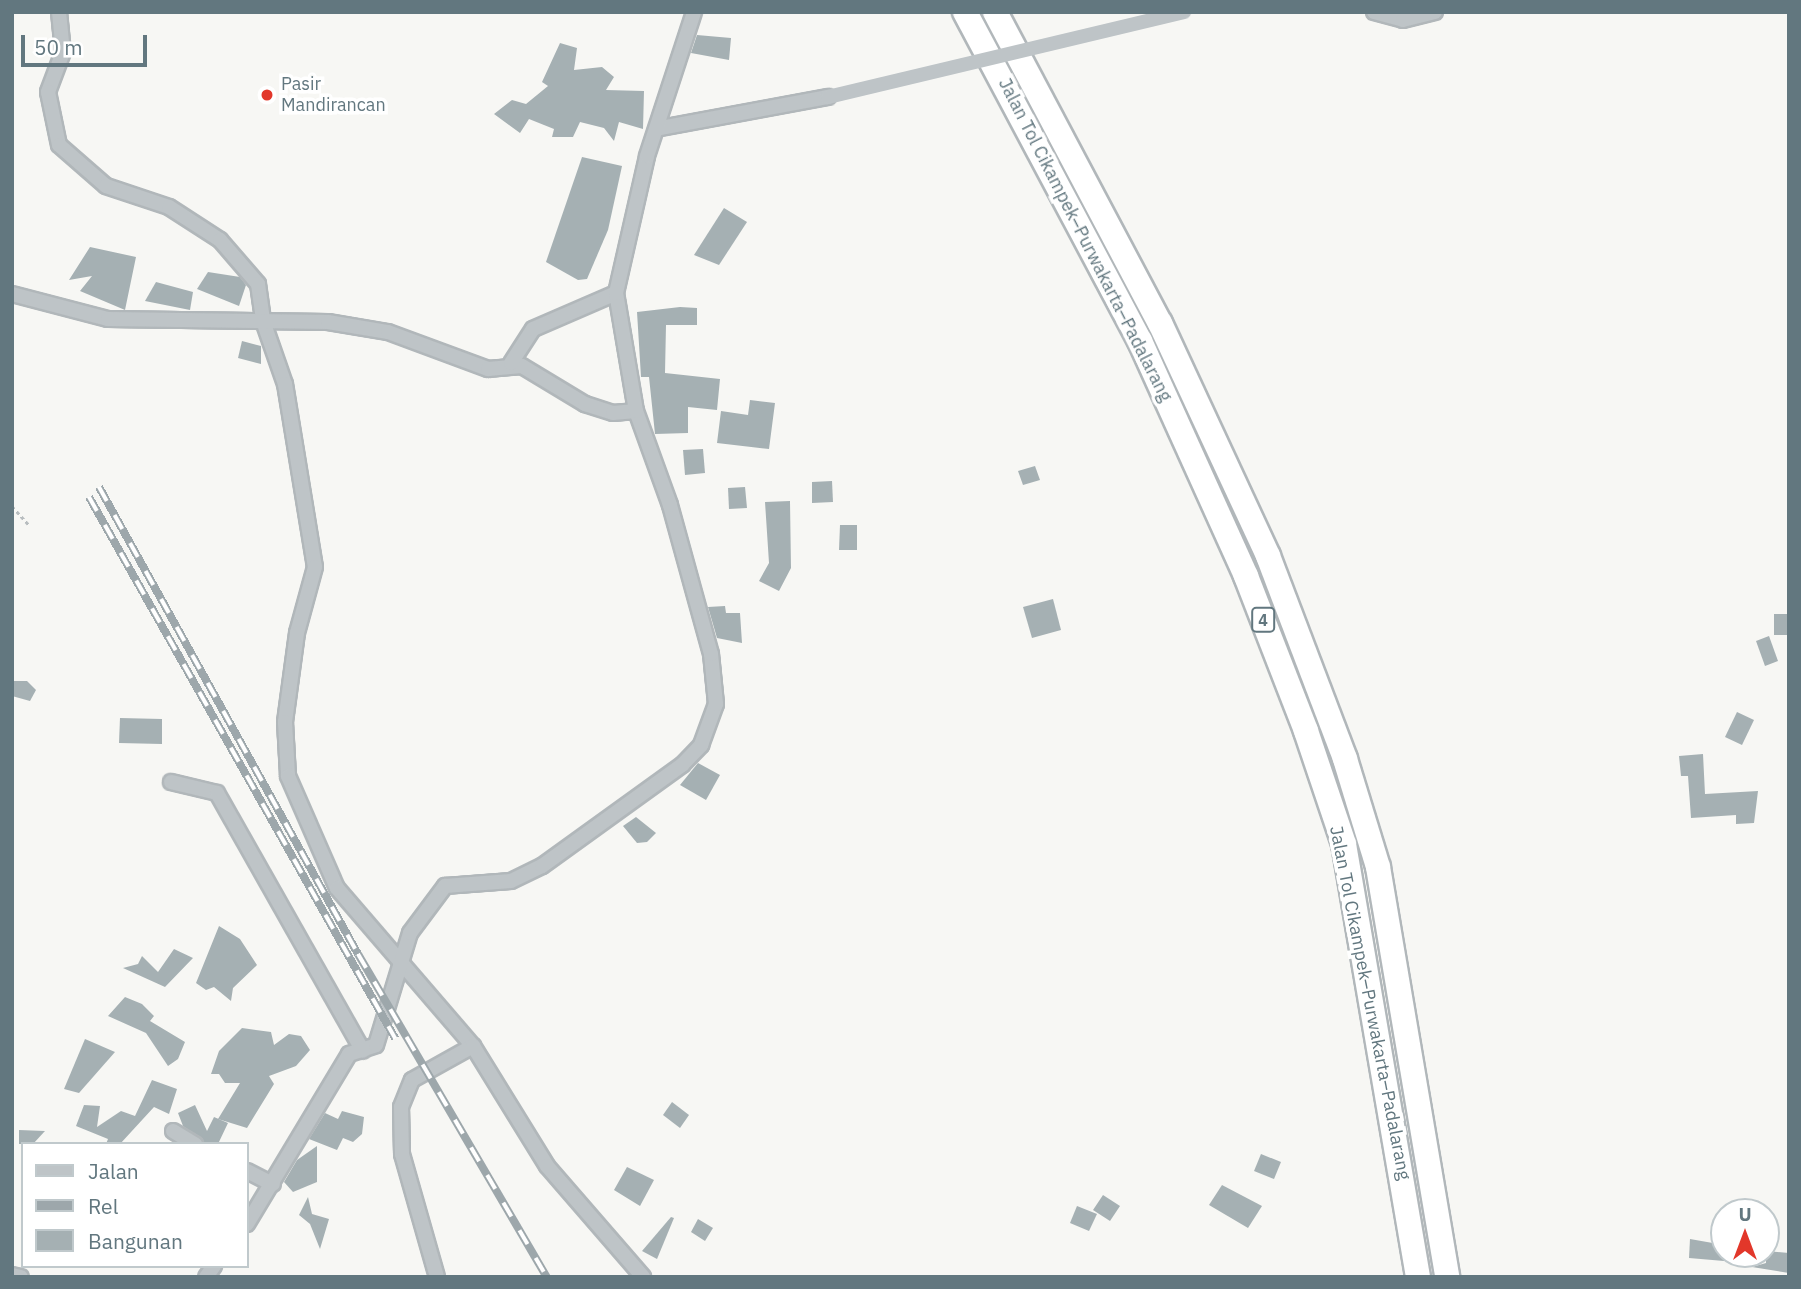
<!DOCTYPE html>
<meta charset="utf-8">
<style>
body{margin:0}
#map{position:relative;width:1801px;height:1289px;overflow:hidden;background:#f7f7f4;font-family:"IBM Plex Sans",sans-serif}
div>[style]{position:absolute}
.building>*{inset:0;background:#a5b0b3}
.path>*{height:2.5px;margin-top:-1.25px;transform-origin:0;background:repeating-linear-gradient(90deg,#b8bdbf 0 3.5px,transparent 0 7px)}
.roads{filter:drop-shadow(2px 0 #b1b7ba) drop-shadow(-2px 0 #b1b7ba) drop-shadow(0 2px #b1b7ba) drop-shadow(0 -2px #b1b7ba)}
.minor>*{height:14px;margin:-7px;padding:0 7px;transform-origin:7px;border-radius:7px;background:#bec4c7}
.motorway>*{height:24px;margin:-12px;padding:0 12px;transform-origin:12px;border-radius:12px;background:#fff}
.rail>*{height:8px;margin-top:-4px;transform-origin:0;background:repeating-linear-gradient(90deg,#fff 0 16px,#9da7ab 0 32px);box-sizing:border-box;border-block:2px solid #9da7ab}
.minor-bridge>*{height:14px;margin:-7px;padding:0 7px;transform-origin:7px;border-radius:7px;background:#bec4c7}
.dots>*{width:19px;height:19px;translate:-50% -50%;box-sizing:border-box;border:4px solid #fff;border-radius:50%}
span{translate:-50% -50%;white-space:nowrap;text-align:center;line-height:1.15;-webkit-text-stroke:7px #fff;paint-order:stroke}
.shield-label span{padding:2px 5px;background:#fff;border:2px solid;border-radius:5px;-webkit-text-stroke-width:0}
.shield-label{font-size:16px;color:#62777f;font-weight:700}
.poi-label{font-size:18px;color:#62777f}
.left{translate:0 -50%;text-align:left}
.street-label{font-size:18px;color:#62777f}
.frame{position:absolute;inset:0;border:14px solid #62777f;pointer-events:none}
.legend{position:absolute;left:21px;top:1142px;width:228px;height:126px;box-sizing:border-box;background:#fff;border:2px solid #c0c9cc;margin:0;padding:9px 12px;list-style:none;font-size:21px;color:#62777f}
.legend li{display:flex;align-items:center;gap:14px;height:35px}
.legend b{width:35px;border:2px solid #c0c9cc}
.north{position:absolute;left:1710px;top:1198px;width:70px;height:70px;box-sizing:border-box;background:#fff;border:2px solid #c0c9cc;border-radius:50%;rotate:0deg;font-size:19px;font-weight:700;line-height:28px;text-align:center;color:#62777f}
.north::after{content:'';display:block;margin:auto;width:24px;height:32px;background:#e2372a;clip-path:polygon(50% 0,100% 100%,50% 72%,0 100%)}
.scale{position:absolute;left:21px;top:35px;width:126px;height:32px;box-sizing:border-box;border:4px solid #62777f;border-top:0;padding-left:9px;font-size:21px;line-height:24px;white-space:nowrap;color:#62777f;-webkit-text-stroke:5px #fff;paint-order:stroke}
</style>
<div id="map">
<div class="building">
<div style="clip-path:polygon(697px 35px,731px 38px,729px 60px,691px 53px)"></div>
<div style="clip-path:polygon(560px 43px,577px 48px,574px 70px,602px 67px,614px 77px,606px 90px,644px 91px,643px 129px,619px 122px,614px 141px,604px 128px,580px 122px,573px 137px,552px 137px,554px 129px,529px 119px,520px 133px,494px 114px,512px 100px,526px 104px,548px 86px,542px 82px)"></div>
<div style="clip-path:polygon(582px 157px,622px 166px,608px 230px,587px 279px,578px 280px,546px 262px)"></div>
<div style="clip-path:polygon(724px 208px,747px 222px,719px 265px,694px 255px)"></div>
<div style="clip-path:polygon(90px 247px,136px 257px,125px 310px,80px 291px,92px 276px,69px 280px)"></div>
<div style="clip-path:polygon(208px 272px,240px 277px,246px 285px,239px 306px,197px 289px)"></div>
<div style="clip-path:polygon(156px 282px,193px 292px,190px 310px,145px 301px)"></div>
<div style="clip-path:polygon(680px 307px,697px 308px,697px 325px,666px 325px,665px 373px,720px 379px,717px 410px,688px 407px,688px 433px,655px 434px,649px 377px,641px 377px,637px 312px)"></div>
<div style="clip-path:polygon(242px 341px,261px 346px,261px 364px,238px 358px)"></div>
<div style="clip-path:polygon(750px 400px,775px 403px,769px 449px,717px 443px,721px 411px,748px 415px)"></div>
<div style="clip-path:polygon(703px 449px,705px 473px,685px 475px,683px 450px)"></div>
<div style="clip-path:polygon(1035px 466px,1040px 480px,1023px 485px,1018px 471px)"></div>
<div style="clip-path:polygon(832px 481px,833px 502px,812px 503px,812px 482px)"></div>
<div style="clip-path:polygon(745px 487px,747px 508px,729px 509px,728px 488px)"></div>
<div style="clip-path:polygon(790px 501px,791px 568px,779px 591px,759px 581px,769px 563px,765px 502px)"></div>
<div style="clip-path:polygon(840px 525px,857px 525px,857px 550px,839px 550px)"></div>
<div style="clip-path:polygon(1053px 599px,1061px 630px,1032px 638px,1023px 607px)"></div>
<div style="clip-path:polygon(725px 606px,726px 613px,740px 613px,742px 643px,717px 638px,708px 607px)"></div>
<div style="clip-path:polygon(1774px 614px,1787px 614px,1788px 635px,1774px 635px)"></div>
<div style="clip-path:polygon(1769px 636px,1778px 661px,1765px 666px,1756px 641px)"></div>
<div style="clip-path:polygon(12px 681px,27px 681px,36px 690px,30px 701px,12px 696px)"></div>
<div style="clip-path:polygon(1737px 712px,1754px 720px,1742px 745px,1725px 737px)"></div>
<div style="clip-path:polygon(120px 718px,162px 719px,162px 744px,119px 743px)"></div>
<div style="clip-path:polygon(1703px 754px,1705px 794px,1758px 791px,1754px 823px,1736px 824px,1736px 815px,1691px 818px,1688px 776px,1681px 776px,1679px 756px)"></div>
<div style="clip-path:polygon(698px 763px,720px 775px,706px 800px,680px 785px)"></div>
<div style="clip-path:polygon(636px 817px,656px 833px,647px 842px,637px 843px,623px 826px)"></div>
<div style="clip-path:polygon(219px 926px,240px 939px,257px 965px,233px 988px,231px 1001px,214px 987px,206px 990px,196px 983px)"></div>
<div style="clip-path:polygon(174px 949px,193px 958px,165px 987px,123px 968px,138px 964px,142px 956px,158px 972px)"></div>
<div style="clip-path:polygon(125px 997px,142px 1004px,154px 1016px,150px 1021px,185px 1042px,178px 1059px,168px 1066px,146px 1033px,108px 1016px)"></div>
<div style="clip-path:polygon(242px 1028px,271px 1032px,274px 1045px,289px 1034px,301px 1036px,310px 1050px,296px 1066px,269px 1076px,274px 1084px,247px 1128px,218px 1119px,240px 1083px,225px 1083px,219px 1074px,211px 1074px,219px 1051px)"></div>
<div style="clip-path:polygon(85px 1039px,115px 1052px,79px 1093px,64px 1089px)"></div>
<div style="clip-path:polygon(152px 1080px,177px 1089px,169px 1114px,154px 1107px,120px 1144px,106px 1144px,108px 1139px,76px 1126px,84px 1105px,100px 1106px,97px 1127px,121px 1111px,135px 1116px)"></div>
<div style="clip-path:polygon(672px 1102px,689px 1115px,680px 1128px,663px 1115px)"></div>
<div style="clip-path:polygon(195px 1105px,207px 1131px,214px 1117px,228px 1123px,218px 1144px,205px 1144px,183px 1126px,178px 1113px)"></div>
<div style="clip-path:polygon(342px 1111px,364px 1117px,362px 1134px,353px 1142px,343px 1138px,337px 1150px,309px 1139px,325px 1113px,338px 1119px)"></div>
<div style="clip-path:polygon(19px 1130px,45px 1131px,33px 1144px,19px 1144px)"></div>
<div style="clip-path:polygon(317px 1146px,317px 1182px,293px 1192px,284px 1182px,297px 1160px)"></div>
<div style="clip-path:polygon(1261px 1154px,1281px 1162px,1274px 1179px,1254px 1171px)"></div>
<div style="clip-path:polygon(627px 1167px,654px 1180px,640px 1206px,614px 1190px)"></div>
<div style="clip-path:polygon(1222px 1185px,1262px 1206px,1248px 1228px,1209px 1205px)"></div>
<div style="clip-path:polygon(1103px 1195px,1120px 1206px,1110px 1221px,1093px 1210px)"></div>
<div style="clip-path:polygon(308px 1197px,312px 1214px,329px 1219px,320px 1249px,310px 1224px,299px 1215px)"></div>
<div style="clip-path:polygon(1077px 1206px,1097px 1214px,1089px 1231px,1070px 1223px)"></div>
<div style="clip-path:polygon(671px 1217px,674px 1218px,657px 1259px,642px 1251px)"></div>
<div style="clip-path:polygon(698px 1219px,713px 1228px,705px 1241px,691px 1232px)"></div>
<div style="clip-path:polygon(1690px 1239px,1724px 1245px,1724px 1261px,1689px 1258px)"></div>
<div style="clip-path:polygon(1766px 1251px,1789px 1253px,1789px 1273px,1752px 1267px,1766px 1263px)"></div>
</div>
<div class="path">
<div style="left:12px;top:506px;width:27px;rotate:48deg"></div>
</div>
<div class="roads">
<div class="minor">
<div style="left:59px;top:12px;width:40px;rotate:84.3deg"></div>
<div style="left:63px;top:52px;width:43px;rotate:110.6deg"></div>
<div style="left:48px;top:92px;width:54px;rotate:78.3deg"></div>
<div style="left:59px;top:145px;width:62px;rotate:41.1deg"></div>
<div style="left:106px;top:186px;width:66px;rotate:18.4deg"></div>
<div style="left:169px;top:207px;width:61px;rotate:32.9deg"></div>
<div style="left:220px;top:240px;width:58px;rotate:49.2deg"></div>
<div style="left:258px;top:284px;width:37px;rotate:82deg"></div>
<div style="left:263px;top:321px;width:67px;rotate:70.8deg"></div>
<div style="left:285px;top:384px;width:185px;rotate:80.7deg"></div>
<div style="left:315px;top:567px;width:68px;rotate:105.3deg"></div>
<div style="left:297px;top:633px;width:90px;rotate:97.7deg"></div>
<div style="left:285px;top:722px;width:54px;rotate:86.8deg"></div>
<div style="left:288px;top:776px;width:122px;rotate:66.4deg"></div>
<div style="left:337px;top:888px;width:208px;rotate:49.3deg"></div>
<div style="left:1374px;top:12px;width:30px;rotate:15deg"></div>
<div style="left:1403px;top:20px;width:33px;rotate:-14deg"></div>
<div style="left:660px;top:128px;width:171px;rotate:-10.5deg"></div>
<div style="left:12px;top:294px;width:99px;rotate:14.6deg"></div>
<div style="left:108px;top:319px;width:220px;rotate:0.8deg"></div>
<div style="left:328px;top:322px;width:61px;rotate:9.5deg"></div>
<div style="left:388px;top:332px;width:107px;rotate:20.3deg"></div>
<div style="left:488px;top:369px;width:34px;rotate:-5deg"></div>
<div style="left:522px;top:366px;width:74px;rotate:31.1deg"></div>
<div style="left:585px;top:404px;width:29px;rotate:18deg"></div>
<div style="left:613px;top:413px;width:23px;rotate:-5deg"></div>
<div style="left:511px;top:363px;width:40px;rotate:-57.1deg"></div>
<div style="left:533px;top:329px;width:90px;rotate:-23.4deg"></div>
<div style="left:171px;top:782px;width:47px;rotate:13.4deg"></div>
<div style="left:217px;top:793px;width:296px;rotate:60.5deg"></div>
<div style="left:173px;top:1131px;width:26px;rotate:31deg"></div>
<div style="left:247px;top:1171px;width:29px;rotate:27deg"></div>
<div style="left:247px;top:1224px;width:198px;rotate:-59deg"></div>
<div style="left:349px;top:1054px;width:28px;rotate:-18deg"></div>
<div style="left:376px;top:1045px;width:117px;rotate:-73.1deg"></div>
<div style="left:410px;top:933px;width:59px;rotate:-53.3deg"></div>
<div style="left:445px;top:886px;width:66px;rotate:-4.3deg"></div>
<div style="left:511px;top:881px;width:34px;rotate:-26deg"></div>
<div style="left:542px;top:866px;width:173px;rotate:-35.8deg"></div>
<div style="left:682px;top:765px;width:28px;rotate:-46deg"></div>
<div style="left:701px;top:745px;width:44px;rotate:-69.9deg"></div>
<div style="left:716px;top:704px;width:50px;rotate:-95.7deg"></div>
<div style="left:711px;top:654px;width:155px;rotate:-105.4deg"></div>
<div style="left:670px;top:505px;width:100px;rotate:-109.9deg"></div>
<div style="left:636px;top:411px;width:120px;rotate:-99.6deg"></div>
<div style="left:616px;top:293px;width:140px;rotate:-77.2deg"></div>
<div style="left:647px;top:156px;width:151px;rotate:-71.9deg"></div>
<div style="left:12px;top:1275px;width:9px;rotate:13deg"></div>
<div style="left:206px;top:1277px;width:14px;rotate:-54deg"></div>
<div style="left:437px;top:1277px;width:128px;rotate:-105.9deg"></div>
<div style="left:402px;top:1154px;width:47px;rotate:-91.2deg"></div>
<div style="left:401px;top:1107px;width:29px;rotate:-68deg"></div>
<div style="left:412px;top:1080px;width:70px;rotate:-29.1deg"></div>
<div style="left:473px;top:1046px;width:141px;rotate:58.3deg"></div>
<div style="left:547px;top:1166px;width:147px;rotate:49.1deg"></div>
</div>
<div class="motorway">
<div style="left:965px;top:12px;width:373px;rotate:62deg"></div>
<div style="left:1140px;top:341px;width:258px;rotate:65.7deg"></div>
<div style="left:1246px;top:576px;width:166px;rotate:68.8deg"></div>
<div style="left:1306px;top:731px;width:119px;rotate:71.4deg"></div>
<div style="left:1344px;top:844px;width:439px;rotate:80.3deg"></div>
<div style="left:995px;top:12px;width:352px;rotate:62.1deg"></div>
<div style="left:1160px;top:323px;width:257px;rotate:65.1deg"></div>
<div style="left:1268px;top:556px;width:217px;rotate:69.2deg"></div>
<div style="left:1345px;top:759px;width:113px;rotate:73deg"></div>
<div style="left:1378px;top:867px;width:416px;rotate:80.4deg"></div>
</div>
</div>
<div class="rail">
<div style="left:99px;top:487px;width:534px;rotate:60.99deg"></div>
<div style="left:358px;top:954px;width:374px;rotate:59.7deg"></div>
<div style="left:89px;top:497px;width:622px;rotate:60.51deg"></div>
</div>
<div class="minor-bridge">
<div style="left:828px;top:97px;width:366px;rotate:-13.4deg"></div>
</div>
<div class="dots">
<div style="left:267px;top:95px;background:#e2372a"></div>
</div>
<div class="shield-label">
<span style="left:1263px;top:620px">4</span>
</div>
<div class="poi-label">
<span class="left" style="left:281px;top:95px">Pasir<br>Mandirancan</span>
</div>
<div class="street-label">
<span style="left:1085px;top:240px;rotate:63deg">Jalan Tol Cikampek–Purwakarta–Padalarang</span>
<span style="left:1370px;top:1003px;rotate:79deg">Jalan Tol Cikampek–Purwakarta–Padalarang</span>
</div>
<div class="frame"></div>
<ul class="legend">
<li><b style="height:9px;background:#bec4c7"></b>Jalan</li>
<li><b style="height:9px;background:#9da7ab"></b>Rel</li>
<li><b style="height:19px;background:#a5b0b3"></b>Bangunan</li>
</ul>
<div class="north">U</div>
<div class="scale">50 m</div>
</div>
